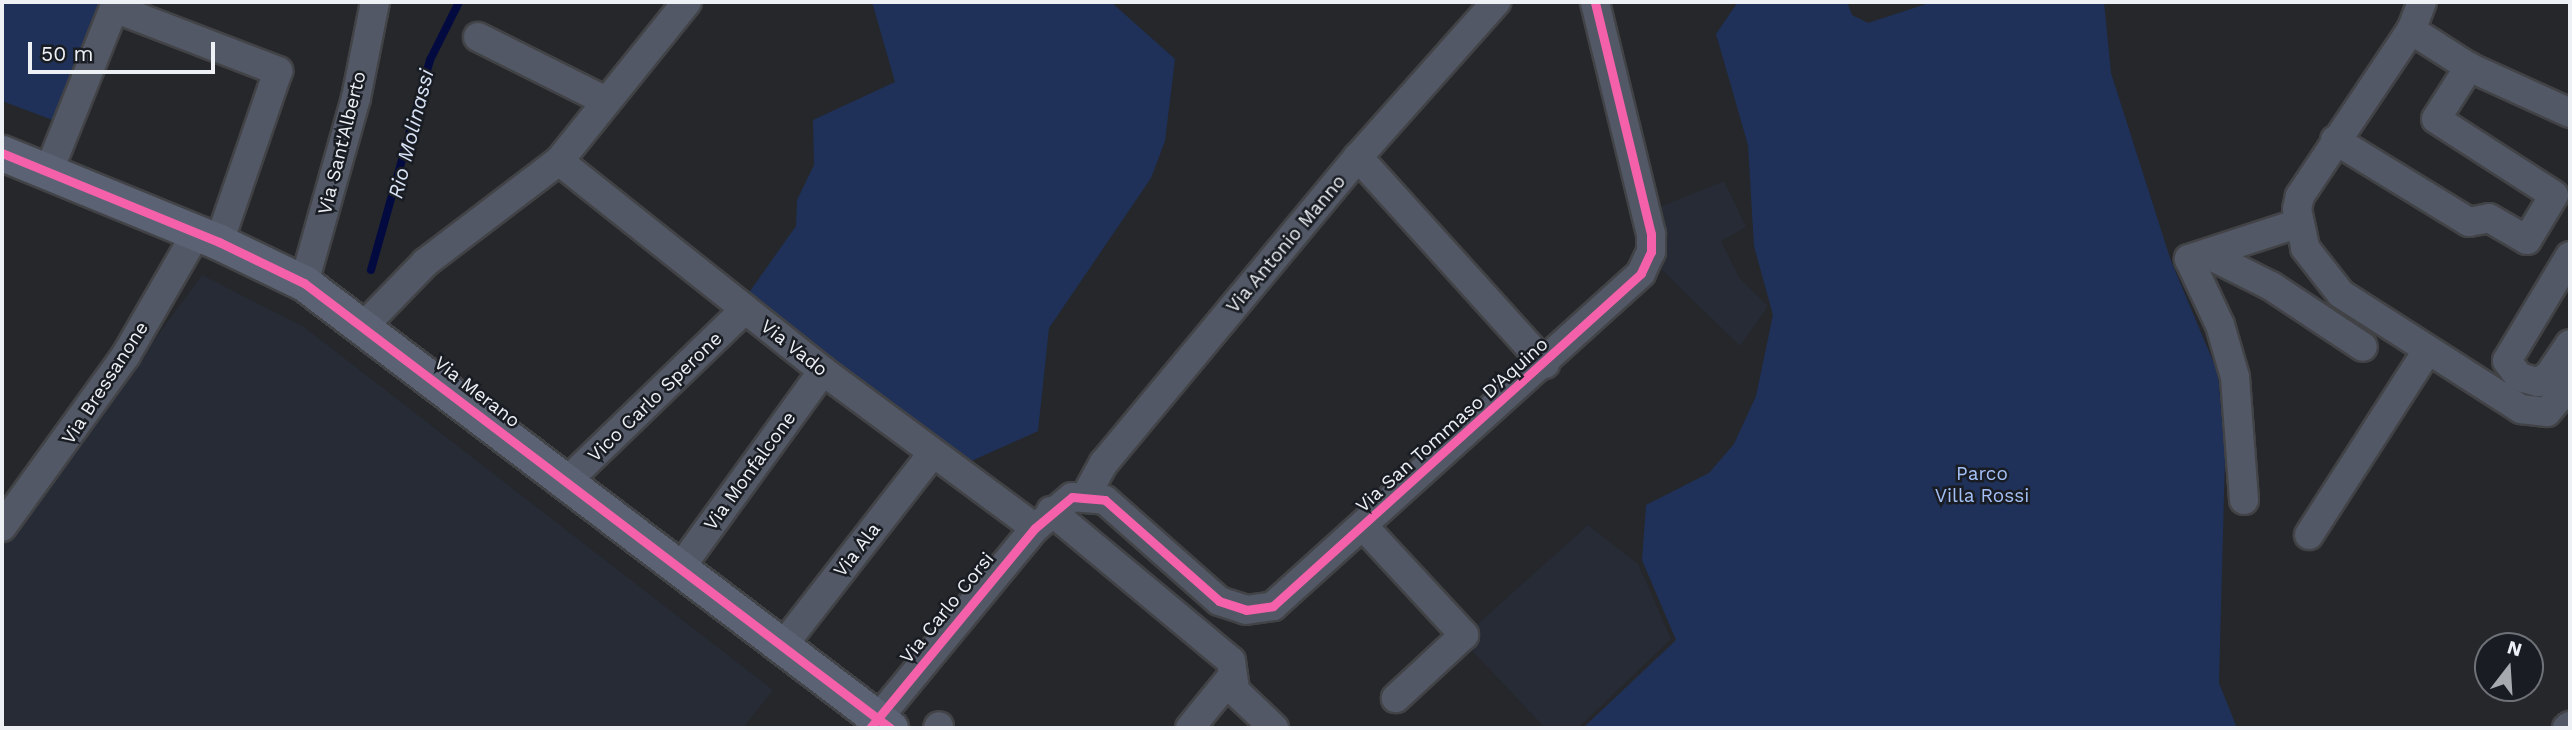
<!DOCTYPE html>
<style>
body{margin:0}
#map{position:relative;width:2572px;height:730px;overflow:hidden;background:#25272b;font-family:"Work Sans",sans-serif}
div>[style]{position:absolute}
.built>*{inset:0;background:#262b36}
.green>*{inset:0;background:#1f3158}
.stream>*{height:8px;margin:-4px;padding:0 4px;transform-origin:4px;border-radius:4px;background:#030a40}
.roads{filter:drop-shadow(2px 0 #424346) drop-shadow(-2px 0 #424346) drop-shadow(0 2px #424346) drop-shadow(0 -2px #424346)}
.minor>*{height:28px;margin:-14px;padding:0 14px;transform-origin:14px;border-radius:14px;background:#525866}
.major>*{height:35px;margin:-17.5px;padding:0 17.5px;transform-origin:17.5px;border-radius:17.5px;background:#5a6273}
.cycleway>*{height:9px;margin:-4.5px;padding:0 4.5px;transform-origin:4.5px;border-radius:4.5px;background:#f560ab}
span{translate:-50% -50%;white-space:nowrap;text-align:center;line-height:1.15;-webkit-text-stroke:5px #191d23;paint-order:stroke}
.street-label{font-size:19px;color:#edf0f4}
.park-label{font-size:19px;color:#a4c0f7}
.water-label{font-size:21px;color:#dae4f7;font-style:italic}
.frame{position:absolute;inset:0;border:4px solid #edf0f4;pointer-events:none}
.north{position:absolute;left:2474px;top:632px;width:70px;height:70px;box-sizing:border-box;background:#191d23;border:2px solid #6e7177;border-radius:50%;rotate:17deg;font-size:19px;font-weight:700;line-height:28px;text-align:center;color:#edf0f4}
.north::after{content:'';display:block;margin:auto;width:24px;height:32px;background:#a7aaae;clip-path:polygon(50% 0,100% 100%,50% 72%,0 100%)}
.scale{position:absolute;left:28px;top:42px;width:187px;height:32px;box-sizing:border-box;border:4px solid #edf0f4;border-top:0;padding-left:9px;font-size:21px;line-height:24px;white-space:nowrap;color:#edf0f4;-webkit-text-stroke:5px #191d23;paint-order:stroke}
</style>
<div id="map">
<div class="built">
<div style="clip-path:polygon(1724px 181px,1746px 227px,1721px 241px,1740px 279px,1768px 306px,1740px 346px,1660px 268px,1662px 206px)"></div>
<div style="clip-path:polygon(202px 275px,304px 327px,773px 690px,743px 728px,2px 728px,2px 547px)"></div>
<div style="clip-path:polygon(1588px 525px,1638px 564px,1671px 639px,1578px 728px,1545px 728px,1461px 639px)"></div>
</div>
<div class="green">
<div style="clip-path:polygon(2px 2px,102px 2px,58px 122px,2px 101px)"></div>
<div style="clip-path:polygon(872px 2px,1111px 2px,1175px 59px,1165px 141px,1151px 178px,1049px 328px,1038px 431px,969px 462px,748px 294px,796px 226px,797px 200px,814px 165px,813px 120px,895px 82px)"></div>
<div style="clip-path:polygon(1738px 2px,1847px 2px,1852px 15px,1868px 23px,1932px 2px,2104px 2px,2111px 73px,2171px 261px,2218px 373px,2225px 458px,2219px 683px,2237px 728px,1583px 728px,1676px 640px,1642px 560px,1646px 505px,1709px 473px,1734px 444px,1756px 396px,1773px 315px,1754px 246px,1748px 145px,1716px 34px)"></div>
</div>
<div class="stream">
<div style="left:371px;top:270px;width:218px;rotate:-74.3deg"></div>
<div style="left:430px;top:60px;width:65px;rotate:-63.4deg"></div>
</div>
<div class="roads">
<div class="minor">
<div style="left:2422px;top:2px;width:30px;rotate:111deg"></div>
<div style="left:2411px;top:30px;width:200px;rotate:123.8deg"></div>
<div style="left:2300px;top:196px;width:13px;rotate:103deg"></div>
<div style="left:2297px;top:209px;width:40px;rotate:78deg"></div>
<div style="left:2305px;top:248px;width:58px;rotate:52deg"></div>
<div style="left:2341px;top:294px;width:214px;rotate:32.6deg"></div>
<div style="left:2521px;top:409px;width:26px;rotate:7deg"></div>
<div style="left:2547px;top:412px;width:35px;rotate:-50deg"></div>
<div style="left:478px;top:37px;width:143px;rotate:26.6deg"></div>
<div style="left:2469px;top:67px;width:111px;rotate:24.5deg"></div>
<div style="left:2335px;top:140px;width:157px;rotate:31.5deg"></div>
<div style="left:2469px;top:222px;width:20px;rotate:-11deg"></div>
<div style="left:2489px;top:218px;width:44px;rotate:30.1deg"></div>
<div style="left:2527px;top:240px;width:52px;rotate:-59deg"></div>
<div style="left:2554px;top:195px;width:140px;rotate:-147.2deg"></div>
<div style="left:2436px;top:119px;width:62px;rotate:-57.6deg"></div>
<div style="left:2469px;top:67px;width:69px;rotate:-147.5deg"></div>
<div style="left:1358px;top:157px;width:279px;rotate:47.9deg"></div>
<div style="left:559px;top:161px;width:337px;rotate:38.5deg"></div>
<div style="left:823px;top:371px;width:264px;rotate:36.5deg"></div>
<div style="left:48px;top:173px;width:178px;rotate:-68.2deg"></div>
<div style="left:114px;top:8px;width:176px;rotate:21deg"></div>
<div style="left:278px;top:71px;width:181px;rotate:109deg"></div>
<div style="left:2207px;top:254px;width:72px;rotate:26.6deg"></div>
<div style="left:2271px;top:286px;width:110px;rotate:33.5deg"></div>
<div style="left:2570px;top:256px;width:122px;rotate:121deg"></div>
<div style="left:2507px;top:361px;width:20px;rotate:53deg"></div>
<div style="left:2519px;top:377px;width:20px;rotate:15deg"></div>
<div style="left:2538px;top:382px;width:13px;rotate:-32deg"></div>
<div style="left:2549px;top:375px;width:37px;rotate:-56deg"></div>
<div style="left:304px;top:283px;width:192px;rotate:-74.3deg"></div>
<div style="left:356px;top:98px;width:98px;rotate:-78.8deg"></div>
<div style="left:364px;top:326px;width:88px;rotate:-45.9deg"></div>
<div style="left:425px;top:263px;width:168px;rotate:-37.3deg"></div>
<div style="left:559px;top:161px;width:204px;rotate:-51.2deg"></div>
<div style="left:564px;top:484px;width:252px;rotate:-44deg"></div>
<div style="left:1086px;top:495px;width:37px;rotate:-61deg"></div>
<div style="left:1104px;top:463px;width:398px;rotate:-50.3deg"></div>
<div style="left:1358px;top:157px;width:208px;rotate:-48.3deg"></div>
<div style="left:2244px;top:500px;width:123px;rotate:-94.2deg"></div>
<div style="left:2235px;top:377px;width:54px;rotate:-106.1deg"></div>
<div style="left:2220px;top:325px;width:73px;rotate:-115.2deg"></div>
<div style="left:2189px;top:259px;width:116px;rotate:-18.1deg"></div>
<div style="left:1051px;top:511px;width:234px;rotate:39.8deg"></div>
<div style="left:1231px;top:661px;width:30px;rotate:82deg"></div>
<div style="left:1235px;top:691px;width:54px;rotate:43.5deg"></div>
<div style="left:2px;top:527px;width:212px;rotate:-54.2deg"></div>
<div style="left:126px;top:355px;width:142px;rotate:-60deg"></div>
<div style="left:1365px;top:528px;width:146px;rotate:47.2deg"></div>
<div style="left:1464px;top:635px;width:93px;rotate:137.2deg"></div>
<div style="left:2309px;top:535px;width:219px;rotate:-57.3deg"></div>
<div style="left:678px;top:571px;width:247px;rotate:-54.1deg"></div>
<div style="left:781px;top:648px;width:247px;rotate:-52.1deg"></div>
<div style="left:870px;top:728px;width:259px;rotate:-50.5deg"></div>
<div style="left:1035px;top:528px;width:48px;rotate:-40deg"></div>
<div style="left:1072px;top:497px;width:33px;rotate:5deg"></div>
<div style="left:1105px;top:500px;width:152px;rotate:41.5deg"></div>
<div style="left:1219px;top:601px;width:28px;rotate:18deg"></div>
<div style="left:1246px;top:610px;width:27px;rotate:-8deg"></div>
<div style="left:1273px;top:606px;width:496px;rotate:-42.1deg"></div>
<div style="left:1641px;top:273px;width:23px;rotate:-65deg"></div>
<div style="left:1651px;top:252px;width:18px;rotate:-90deg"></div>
<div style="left:1651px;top:234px;width:239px;rotate:-103.6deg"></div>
<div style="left:938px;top:728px;width:2px;rotate:-63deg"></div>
<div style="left:1190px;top:728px;width:68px;rotate:-50.9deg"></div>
<div style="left:2567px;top:728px;width:4px;rotate:-34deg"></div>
</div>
<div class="major">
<div style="left:2px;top:153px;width:235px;rotate:22.3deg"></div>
<div style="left:219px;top:242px;width:94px;rotate:25.8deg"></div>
<div style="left:304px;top:283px;width:736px;rotate:37.21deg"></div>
</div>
</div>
<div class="cycleway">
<div style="left:2px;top:153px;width:235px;rotate:22.3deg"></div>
<div style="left:219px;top:242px;width:94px;rotate:25.8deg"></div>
<div style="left:304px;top:283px;width:736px;rotate:37.21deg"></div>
<div style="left:870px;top:728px;width:259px;rotate:-50.5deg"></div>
<div style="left:1035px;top:528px;width:48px;rotate:-40deg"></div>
<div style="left:1072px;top:497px;width:33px;rotate:5deg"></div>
<div style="left:1105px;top:500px;width:152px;rotate:41.5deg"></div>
<div style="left:1219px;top:601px;width:28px;rotate:18deg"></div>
<div style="left:1246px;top:610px;width:27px;rotate:-8deg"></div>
<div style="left:1273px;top:606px;width:496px;rotate:-42.1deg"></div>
<div style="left:1641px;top:273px;width:23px;rotate:-65deg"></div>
<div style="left:1651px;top:252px;width:18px;rotate:-90deg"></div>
<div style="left:1651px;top:234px;width:239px;rotate:-103.6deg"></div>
</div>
<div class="street-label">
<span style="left:342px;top:143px;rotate:-76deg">Via Sant'Alberto</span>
<span style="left:1286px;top:244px;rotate:-50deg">Via Antonio Manno</span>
<span style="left:794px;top:348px;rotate:38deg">Via Vado</span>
<span style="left:105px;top:383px;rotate:-57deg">Via Bressanone</span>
<span style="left:477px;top:392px;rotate:38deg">Via Merano</span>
<span style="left:655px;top:397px;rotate:-44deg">Vico Carlo Sperone</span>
<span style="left:1452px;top:425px;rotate:-42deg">Via San Tommaso D'Aquino</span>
<span style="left:750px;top:471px;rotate:-54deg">Via Monfalcone</span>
<span style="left:857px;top:550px;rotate:-52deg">Via Ala</span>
<span style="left:947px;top:608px;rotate:-51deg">Via Carlo Corsi</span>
</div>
<div class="park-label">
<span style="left:1982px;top:485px">Parco<br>Villa Rossi</span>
</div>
<div class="water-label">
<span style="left:411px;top:134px;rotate:-76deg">Rio Molinassi</span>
</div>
<div class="frame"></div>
<div class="north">N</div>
<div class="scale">50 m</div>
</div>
